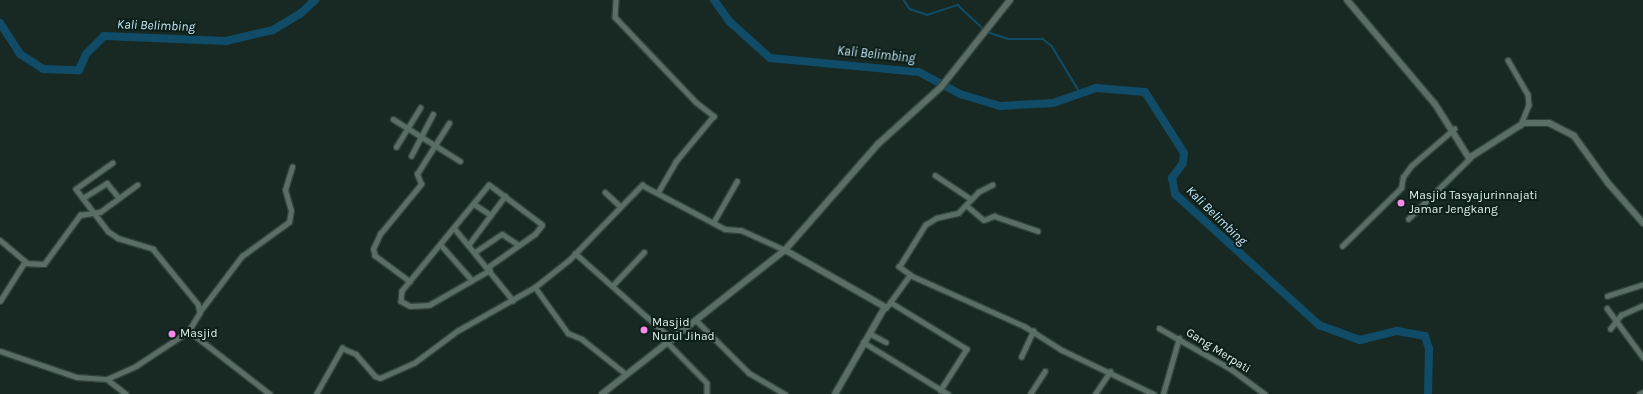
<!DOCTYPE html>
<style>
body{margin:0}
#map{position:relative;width:1643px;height:394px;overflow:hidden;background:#172922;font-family:Karla,sans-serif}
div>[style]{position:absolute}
.stream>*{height:1.5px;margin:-0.75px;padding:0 0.75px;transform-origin:0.75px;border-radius:0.75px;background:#104c68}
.river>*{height:8px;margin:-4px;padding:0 4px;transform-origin:4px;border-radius:4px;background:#104c68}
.roads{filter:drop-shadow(1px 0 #34423d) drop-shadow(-1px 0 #34423d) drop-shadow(0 1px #34423d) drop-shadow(0 -1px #34423d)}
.street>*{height:4.5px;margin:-2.25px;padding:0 2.25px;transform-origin:2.25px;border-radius:2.25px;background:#5a6e66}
.secondary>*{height:6px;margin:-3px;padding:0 3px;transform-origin:3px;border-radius:3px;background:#5a6e66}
.dots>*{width:11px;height:11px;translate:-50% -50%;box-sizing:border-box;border:2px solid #0d1f19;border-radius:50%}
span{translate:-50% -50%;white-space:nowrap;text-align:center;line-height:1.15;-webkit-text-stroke:4px #0d1f19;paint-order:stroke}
.poi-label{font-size:12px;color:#e4f0eb}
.left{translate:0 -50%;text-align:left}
.street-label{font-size:12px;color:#e4f0eb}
.water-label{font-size:13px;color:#c7e7f9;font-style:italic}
</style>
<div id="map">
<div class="stream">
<div style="left:904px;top:0;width:11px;rotate:56deg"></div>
<div style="left:910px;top:9px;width:18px;rotate:19deg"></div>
<div style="left:927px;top:15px;width:33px;rotate:-18deg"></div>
<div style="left:958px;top:5px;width:35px;rotate:43deg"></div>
<div style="left:987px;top:32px;width:23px;rotate:18deg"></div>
<div style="left:1009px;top:39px;width:34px"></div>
<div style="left:1043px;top:39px;width:11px;rotate:38deg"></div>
<div style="left:1052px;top:46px;width:56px;rotate:58.9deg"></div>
</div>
<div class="river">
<div style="left:714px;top:0;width:27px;rotate:54deg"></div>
<div style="left:730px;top:22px;width:54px;rotate:42deg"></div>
<div style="left:770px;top:58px;width:150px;rotate:5.4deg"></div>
<div style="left:919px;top:72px;width:47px;rotate:28.2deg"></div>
<div style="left:960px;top:94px;width:42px;rotate:16.7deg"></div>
<div style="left:1000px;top:106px;width:53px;rotate:-3.2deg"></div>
<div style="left:1053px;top:103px;width:46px;rotate:-19.2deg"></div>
<div style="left:1096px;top:88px;width:49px;rotate:4.7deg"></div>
<div style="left:1145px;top:92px;width:72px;rotate:57.4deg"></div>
<div style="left:1184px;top:153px;width:10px;rotate:96deg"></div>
<div style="left:1183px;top:163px;width:19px;rotate:126deg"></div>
<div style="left:1172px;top:178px;width:16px;rotate:79deg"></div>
<div style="left:1175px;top:194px;width:195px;rotate:42.3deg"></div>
<div style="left:1319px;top:325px;width:44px;rotate:20.1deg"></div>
<div style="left:1360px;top:340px;width:38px;rotate:-14deg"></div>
<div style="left:1397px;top:331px;width:28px;rotate:10deg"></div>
<div style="left:1425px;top:336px;width:14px;rotate:73deg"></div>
<div style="left:1429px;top:349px;width:45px;rotate:91.3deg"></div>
<div style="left:0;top:23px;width:37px;rotate:57deg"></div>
<div style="left:20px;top:54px;width:27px;rotate:33deg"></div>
<div style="left:43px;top:69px;width:36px;rotate:2deg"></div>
<div style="left:79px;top:70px;width:17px;rotate:-66deg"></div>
<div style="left:86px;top:54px;width:25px;rotate:-45deg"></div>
<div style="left:104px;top:36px;width:122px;rotate:2.3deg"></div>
<div style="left:226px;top:41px;width:48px;rotate:-13.2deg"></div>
<div style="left:273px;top:30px;width:31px;rotate:-31deg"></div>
<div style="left:300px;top:14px;width:21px;rotate:-43deg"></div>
</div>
<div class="roads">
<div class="street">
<div style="left:616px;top:0;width:17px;rotate:93deg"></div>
<div style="left:615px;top:17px;width:117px;rotate:46.4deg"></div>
<div style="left:696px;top:102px;width:23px;rotate:38deg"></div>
<div style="left:714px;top:116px;width:60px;rotate:129.6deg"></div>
<div style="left:676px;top:162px;width:34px;rotate:120deg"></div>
<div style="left:1508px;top:60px;width:39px;rotate:60deg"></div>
<div style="left:1528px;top:94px;width:11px;rotate:85deg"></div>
<div style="left:1529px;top:105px;width:22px;rotate:112deg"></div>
<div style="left:393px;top:119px;width:79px;rotate:32.1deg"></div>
<div style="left:396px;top:147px;width:46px;rotate:-58.4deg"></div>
<div style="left:411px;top:156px;width:47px;rotate:-62.4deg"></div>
<div style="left:113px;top:163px;width:45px;rotate:144.9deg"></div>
<div style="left:76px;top:189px;width:53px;rotate:52.7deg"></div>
<div style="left:108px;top:231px;width:12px;rotate:35deg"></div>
<div style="left:118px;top:238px;width:37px;rotate:17deg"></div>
<div style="left:153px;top:249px;width:71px;rotate:50.7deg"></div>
<div style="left:198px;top:304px;width:9px;rotate:77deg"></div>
<div style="left:200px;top:313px;width:21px;rotate:121deg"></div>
<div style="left:935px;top:175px;width:43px;rotate:33.7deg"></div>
<div style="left:605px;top:192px;width:21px;rotate:43deg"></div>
<div style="left:83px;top:198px;width:28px;rotate:-32deg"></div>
<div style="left:107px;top:183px;width:19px;rotate:51deg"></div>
<div style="left:474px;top:204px;width:20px;rotate:33deg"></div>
<div style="left:966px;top:205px;width:23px;rotate:40deg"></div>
<div style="left:984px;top:220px;width:11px;rotate:-22deg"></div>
<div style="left:994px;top:216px;width:46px;rotate:18.8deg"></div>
<div style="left:1408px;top:219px;width:87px;rotate:-44.5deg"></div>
<div style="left:713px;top:223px;width:48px;rotate:-60.3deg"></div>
<div style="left:455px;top:229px;width:92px;rotate:50.8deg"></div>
<div style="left:0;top:240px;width:34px;rotate:40deg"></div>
<div style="left:469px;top:244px;width:60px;rotate:-53.1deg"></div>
<div style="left:441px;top:245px;width:47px;rotate:48.5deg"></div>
<div style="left:1342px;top:246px;width:83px;rotate:-44.5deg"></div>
<div style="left:1401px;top:188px;width:11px;rotate:-80deg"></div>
<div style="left:1403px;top:177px;width:14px;rotate:-54deg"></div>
<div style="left:1411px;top:166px;width:57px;rotate:-40.7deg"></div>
<div style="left:475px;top:252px;width:32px;rotate:-34deg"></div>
<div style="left:502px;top:234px;width:20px;rotate:33deg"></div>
<div style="left:575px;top:253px;width:130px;rotate:41.6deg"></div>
<div style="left:488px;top:267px;width:57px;rotate:-35.1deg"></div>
<div style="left:535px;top:234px;width:11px;rotate:-52deg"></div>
<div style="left:542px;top:225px;width:66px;rotate:-143deg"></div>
<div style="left:489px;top:185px;width:137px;rotate:129.4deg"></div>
<div style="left:402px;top:291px;width:10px;rotate:96deg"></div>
<div style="left:401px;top:301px;width:10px;rotate:29deg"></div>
<div style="left:410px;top:306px;width:19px;rotate:-3deg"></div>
<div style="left:429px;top:305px;width:70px;rotate:-29.8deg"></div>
<div style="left:910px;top:275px;width:14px;rotate:-144deg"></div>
<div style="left:899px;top:267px;width:49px;rotate:-58.2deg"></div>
<div style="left:925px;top:225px;width:13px;rotate:-32deg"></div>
<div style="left:936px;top:218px;width:23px;rotate:-13deg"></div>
<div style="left:958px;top:213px;width:29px;rotate:-46deg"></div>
<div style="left:978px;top:192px;width:16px;rotate:-27deg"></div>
<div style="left:410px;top:282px;width:44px;rotate:-143.4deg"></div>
<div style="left:375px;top:256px;width:7px;rotate:-106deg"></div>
<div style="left:373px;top:249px;width:17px;rotate:-65deg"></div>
<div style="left:380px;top:234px;width:65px;rotate:-50.6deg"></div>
<div style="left:421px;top:184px;width:11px;rotate:-112deg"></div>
<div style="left:417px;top:174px;width:60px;rotate:-57.9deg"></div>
<div style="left:613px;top:285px;width:45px;rotate:-46.8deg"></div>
<div style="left:535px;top:287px;width:57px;rotate:54.3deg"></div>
<div style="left:568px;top:333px;width:15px;rotate:23deg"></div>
<div style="left:582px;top:339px;width:56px;rotate:38.5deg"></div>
<div style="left:1607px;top:296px;width:38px;rotate:-18deg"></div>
<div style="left:0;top:301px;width:45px;rotate:-57.7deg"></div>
<div style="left:24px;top:263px;width:20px;rotate:3deg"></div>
<div style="left:44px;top:264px;width:61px;rotate:-53.7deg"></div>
<div style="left:80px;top:215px;width:20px;rotate:-9deg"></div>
<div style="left:100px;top:212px;width:46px;rotate:-36.1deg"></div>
<div style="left:890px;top:302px;width:90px;rotate:31.4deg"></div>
<div style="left:967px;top:349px;width:49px;rotate:122.4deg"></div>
<div style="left:886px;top:308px;width:41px;rotate:-54deg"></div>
<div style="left:910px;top:275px;width:125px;rotate:24.1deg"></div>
<div style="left:1024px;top:326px;width:45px;rotate:32.3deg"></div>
<div style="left:1062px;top:350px;width:102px;rotate:25.6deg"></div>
<div style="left:1607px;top:308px;width:61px;rotate:53.7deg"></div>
<div style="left:201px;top:310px;width:68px;rotate:-52.8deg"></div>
<div style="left:242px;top:256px;width:58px;rotate:-35.9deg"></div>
<div style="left:289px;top:222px;width:11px;rotate:-80deg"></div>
<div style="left:291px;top:211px;width:22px;rotate:-106deg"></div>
<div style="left:285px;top:190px;width:24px;rotate:-73deg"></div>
<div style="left:696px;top:320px;width:75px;rotate:45deg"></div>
<div style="left:749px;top:373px;width:42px;rotate:30.3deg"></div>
<div style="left:1159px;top:328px;width:83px;rotate:29.7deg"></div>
<div style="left:1231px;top:369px;width:42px;rotate:36.3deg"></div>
<div style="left:1610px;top:329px;width:18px;rotate:-52deg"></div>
<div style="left:1621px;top:315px;width:24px;rotate:-24deg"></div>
<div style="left:869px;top:333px;width:19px;rotate:28deg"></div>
<div style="left:667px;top:342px;width:57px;rotate:45.7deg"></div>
<div style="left:707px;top:383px;width:11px;rotate:90deg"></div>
<div style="left:863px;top:342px;width:100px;rotate:31.5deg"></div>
<div style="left:0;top:351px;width:81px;rotate:18.7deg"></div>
<div style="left:77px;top:377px;width:30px;rotate:4deg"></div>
<div style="left:107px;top:379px;width:32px;rotate:-24deg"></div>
<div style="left:136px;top:366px;width:64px;rotate:-33.4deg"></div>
<div style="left:189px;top:331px;width:103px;rotate:37.9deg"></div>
<div style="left:1021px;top:357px;width:29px;rotate:-65deg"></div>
<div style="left:107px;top:379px;width:24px;rotate:38deg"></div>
<div style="left:316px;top:394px;width:53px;rotate:-60.5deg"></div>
<div style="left:342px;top:348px;width:15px;rotate:23deg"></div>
<div style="left:356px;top:354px;width:29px;rotate:49deg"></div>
<div style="left:375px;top:376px;width:5px;rotate:22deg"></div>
<div style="left:380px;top:378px;width:37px;rotate:-24deg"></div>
<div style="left:414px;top:363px;width:54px;rotate:-36.7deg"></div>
<div style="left:457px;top:331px;width:90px;rotate:-29.4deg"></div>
<div style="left:535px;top:287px;width:43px;rotate:-38.5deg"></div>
<div style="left:569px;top:260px;width:105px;rotate:-45.8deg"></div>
<div style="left:642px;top:185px;width:94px;rotate:27.9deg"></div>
<div style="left:725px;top:229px;width:16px;rotate:4deg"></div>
<div style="left:741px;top:230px;width:48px;rotate:24.4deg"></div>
<div style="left:1030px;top:394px;width:27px;rotate:-57deg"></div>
<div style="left:1095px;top:394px;width:27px;rotate:-56deg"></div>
<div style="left:1163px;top:394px;width:58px;rotate:-74.1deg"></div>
<div style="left:1639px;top:394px;width:4px;rotate:-27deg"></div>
</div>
<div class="secondary">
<div style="left:1347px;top:0;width:136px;rotate:49.8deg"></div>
<div style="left:1435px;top:104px;width:64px;rotate:57.8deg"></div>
<div style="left:1469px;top:158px;width:65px;rotate:-32.5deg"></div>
<div style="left:1524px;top:123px;width:25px"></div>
<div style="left:1549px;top:123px;width:28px;rotate:27deg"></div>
<div style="left:1574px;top:136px;width:58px;rotate:54.1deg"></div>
<div style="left:1608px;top:183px;width:53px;rotate:48.8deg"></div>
<div style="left:785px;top:250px;width:115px;rotate:29.7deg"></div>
<div style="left:885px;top:307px;width:100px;rotate:119.9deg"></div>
<div style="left:602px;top:394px;width:233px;rotate:-38.2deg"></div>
<div style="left:785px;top:250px;width:141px;rotate:-48.7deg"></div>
<div style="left:878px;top:144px;width:85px;rotate:-42.1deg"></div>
<div style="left:941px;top:87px;width:111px;rotate:-51.6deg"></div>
</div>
</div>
<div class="dots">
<div style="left:1401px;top:203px;background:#f888ea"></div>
<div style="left:644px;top:330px;background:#f888ea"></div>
<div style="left:172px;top:334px;background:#f888ea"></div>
</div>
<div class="poi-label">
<span class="left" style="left:1409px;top:203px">Masjid Tasyajurinnajati<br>Jamar Jengkang</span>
<span class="left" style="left:652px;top:330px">Masjid<br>Nurul Jihad</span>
<span class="left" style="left:180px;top:334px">Masjid</span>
</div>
<div class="street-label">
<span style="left:1218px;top:351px;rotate:32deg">Gang Merpati</span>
</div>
<div class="water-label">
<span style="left:156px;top:26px;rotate:2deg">Kali Belimbing</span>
<span style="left:876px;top:55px;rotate:6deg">Kali Belimbing</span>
<span style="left:1216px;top:216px;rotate:44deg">Kali Belimbing</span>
</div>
</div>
